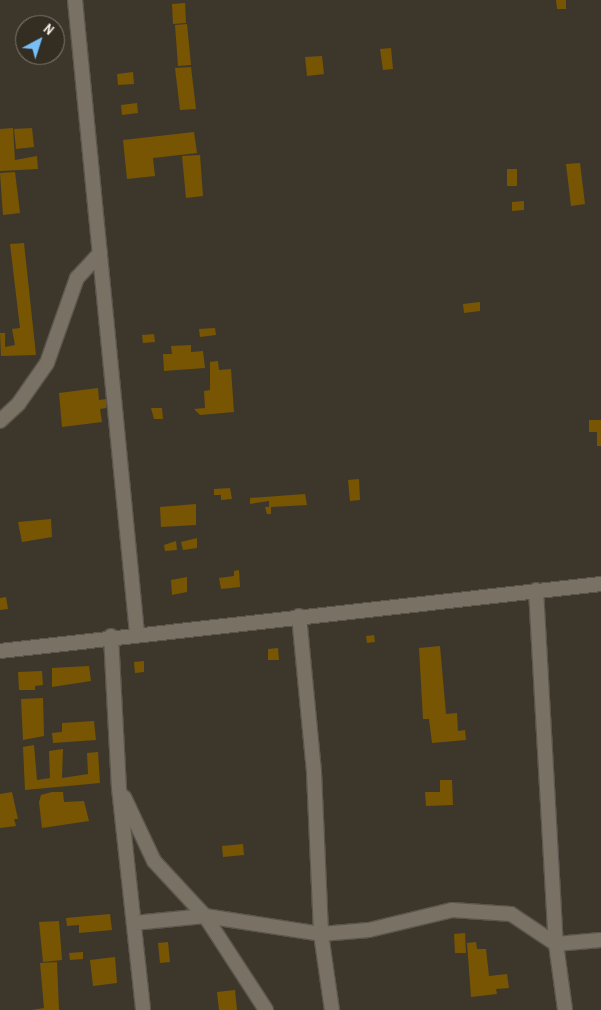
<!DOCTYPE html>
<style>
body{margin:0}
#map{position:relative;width:601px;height:1010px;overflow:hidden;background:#3d372b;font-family:"Archivo Narrow",sans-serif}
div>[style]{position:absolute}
.building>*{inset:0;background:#775503}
.roads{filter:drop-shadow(1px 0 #5b554c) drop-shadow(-1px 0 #5b554c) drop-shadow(0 1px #5b554c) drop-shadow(0 -1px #5b554c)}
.minor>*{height:14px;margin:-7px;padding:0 7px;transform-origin:7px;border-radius:7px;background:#787164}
span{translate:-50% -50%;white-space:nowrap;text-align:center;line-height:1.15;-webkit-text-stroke:4.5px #332d22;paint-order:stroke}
.north{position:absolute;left:15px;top:15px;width:50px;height:50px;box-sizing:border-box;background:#332d22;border:1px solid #817c72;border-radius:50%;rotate:40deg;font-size:14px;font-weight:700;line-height:20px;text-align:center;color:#f6f2eb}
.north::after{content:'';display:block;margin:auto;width:18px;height:22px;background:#78bff7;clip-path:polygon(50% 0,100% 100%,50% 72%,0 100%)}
</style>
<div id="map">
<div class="building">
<div style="clip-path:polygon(556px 0,566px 0,566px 9px,557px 9px)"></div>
<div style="clip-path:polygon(185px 3px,186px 23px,173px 24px,172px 4px)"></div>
<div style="clip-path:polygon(187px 24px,191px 65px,178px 66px,175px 25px)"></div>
<div style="clip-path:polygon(391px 48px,393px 69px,383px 70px,380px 49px)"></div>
<div style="clip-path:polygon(322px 56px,324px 74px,307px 76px,305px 57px)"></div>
<div style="clip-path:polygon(191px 67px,196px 109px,180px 110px,175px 68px)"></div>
<div style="clip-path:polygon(133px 72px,134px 84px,118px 85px,117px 74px)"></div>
<div style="clip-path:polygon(137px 103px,138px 113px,122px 115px,121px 105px)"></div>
<div style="clip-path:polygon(13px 128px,15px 160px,37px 156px,38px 169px,0 171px,0 129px)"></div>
<div style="clip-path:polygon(32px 128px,34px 147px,16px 149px,14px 129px)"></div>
<div style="clip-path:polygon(194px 132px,197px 153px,153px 158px,155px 176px,127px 179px,123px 140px)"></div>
<div style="clip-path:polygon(200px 155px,203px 196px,186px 198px,182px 156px)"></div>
<div style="clip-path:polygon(580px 163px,585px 204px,571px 206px,566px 164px)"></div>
<div style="clip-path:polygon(507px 169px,517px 169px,517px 186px,507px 186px)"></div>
<div style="clip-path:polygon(15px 172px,20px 213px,3px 215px,0 173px)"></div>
<div style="clip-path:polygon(524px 201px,524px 210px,512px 211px,512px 202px)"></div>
<div style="clip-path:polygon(24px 243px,36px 355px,1px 356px,0 333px,5px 333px,5px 347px,15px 345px,12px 329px,20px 328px,10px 244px)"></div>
<div style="clip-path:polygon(480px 302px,480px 311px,464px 313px,463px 304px)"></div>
<div style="clip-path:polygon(215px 328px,216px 335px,200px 337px,199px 329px)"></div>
<div style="clip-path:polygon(154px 334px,155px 342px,143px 343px,142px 335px)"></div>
<div style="clip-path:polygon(191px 345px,191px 352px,203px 351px,205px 368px,164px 371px,163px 354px,172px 354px,171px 346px)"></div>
<div style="clip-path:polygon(218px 361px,219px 370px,231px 369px,234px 412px,200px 415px,194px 409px,205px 408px,204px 391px,210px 390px,210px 362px)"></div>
<div style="clip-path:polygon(98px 388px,99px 400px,106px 399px,106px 408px,100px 409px,102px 422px,62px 427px,59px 393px)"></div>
<div style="clip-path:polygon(151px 408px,162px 408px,163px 419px,154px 419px)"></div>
<div style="clip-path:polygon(589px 420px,601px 420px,601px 446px,597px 446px,597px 432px,589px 432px)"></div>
<div style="clip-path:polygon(359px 479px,360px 500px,350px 501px,348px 480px)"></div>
<div style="clip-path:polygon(230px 488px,232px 499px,221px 500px,221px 495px,214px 495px,214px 489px)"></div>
<div style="clip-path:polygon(305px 494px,307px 505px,271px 507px,271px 514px,267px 514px,265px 507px,269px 507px,269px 501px,250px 504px,250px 498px)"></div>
<div style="clip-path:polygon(196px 504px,196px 525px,161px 527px,160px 507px)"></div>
<div style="clip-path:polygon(51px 519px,52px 537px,22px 542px,18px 522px)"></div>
<div style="clip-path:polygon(197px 538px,197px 548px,183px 550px,181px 542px)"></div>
<div style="clip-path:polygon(176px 541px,177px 550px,165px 551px,164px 545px)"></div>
<div style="clip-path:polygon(239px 570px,240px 587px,221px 589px,219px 578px,234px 576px,234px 571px)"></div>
<div style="clip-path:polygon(187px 577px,187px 592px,172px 595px,171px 580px)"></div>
<div style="clip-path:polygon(6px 597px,8px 609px,0 610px,0 598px)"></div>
<div style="clip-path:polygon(374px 635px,375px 642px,367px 643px,366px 636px)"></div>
<div style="clip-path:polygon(440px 646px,446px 714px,457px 713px,458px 731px,465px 730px,466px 740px,432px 743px,429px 719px,423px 719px,419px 648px)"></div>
<div style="clip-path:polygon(278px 648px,279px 660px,268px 660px,268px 649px)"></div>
<div style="clip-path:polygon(144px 661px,144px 672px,135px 673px,134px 662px)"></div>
<div style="clip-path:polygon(89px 666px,91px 681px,52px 687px,52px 668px)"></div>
<div style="clip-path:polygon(42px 671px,43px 685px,35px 686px,35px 690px,19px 690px,18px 672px)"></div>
<div style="clip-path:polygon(43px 698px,44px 736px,23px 740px,21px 699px)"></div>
<div style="clip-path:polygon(94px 721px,96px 740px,53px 743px,52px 733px,62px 732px,62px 723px)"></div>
<div style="clip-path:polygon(34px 745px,37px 780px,50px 778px,49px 751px,63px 749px,62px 778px,88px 774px,87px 753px,98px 752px,100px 783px,25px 790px,23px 747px)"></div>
<div style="clip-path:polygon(440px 780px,452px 780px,453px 805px,426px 806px,425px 792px,440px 792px)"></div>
<div style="clip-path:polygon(12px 792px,18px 819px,14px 819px,16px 826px,0 828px,0 794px)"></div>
<div style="clip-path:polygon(52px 792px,63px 792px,64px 802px,84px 801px,89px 821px,42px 828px,39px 802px,41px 795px)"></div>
<div style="clip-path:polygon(243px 844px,244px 855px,223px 857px,222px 846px)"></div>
<div style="clip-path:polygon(110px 914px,112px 930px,79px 933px,79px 925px,67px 926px,66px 918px)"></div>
<div style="clip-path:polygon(59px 921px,62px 960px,43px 962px,39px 922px)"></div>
<div style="clip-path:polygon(465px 933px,466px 953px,455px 953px,454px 934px)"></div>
<div style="clip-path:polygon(168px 942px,170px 962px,160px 963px,158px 943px)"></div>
<div style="clip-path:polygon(476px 942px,477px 949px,486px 949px,489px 976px,507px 974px,509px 988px,496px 989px,497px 994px,471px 997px,467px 943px)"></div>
<div style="clip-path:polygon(83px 952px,83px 959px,70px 960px,69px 953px)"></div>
<div style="clip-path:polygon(115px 957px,117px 983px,93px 986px,90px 960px)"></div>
<div style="clip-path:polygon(57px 962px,59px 1010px,31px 1010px,44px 1008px,40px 963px)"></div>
<div style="clip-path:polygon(235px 990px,237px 1010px,219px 1010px,217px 992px)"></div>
</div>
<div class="roads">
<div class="minor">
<div style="left:75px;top:0;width:637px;rotate:84.41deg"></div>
<div style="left:0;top:421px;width:26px;rotate:-43deg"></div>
<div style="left:19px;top:403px;width:49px;rotate:-55deg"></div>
<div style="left:47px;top:363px;width:90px;rotate:-70.6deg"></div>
<div style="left:77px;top:278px;width:34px;rotate:-47deg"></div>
<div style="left:536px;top:590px;width:355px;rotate:86.8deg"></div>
<div style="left:556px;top:944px;width:67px;rotate:82.2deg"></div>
<div style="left:299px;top:616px;width:157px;rotate:84.5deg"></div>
<div style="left:314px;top:772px;width:162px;rotate:87.5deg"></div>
<div style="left:321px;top:934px;width:77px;rotate:81.8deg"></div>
<div style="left:111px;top:636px;width:152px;rotate:87deg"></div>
<div style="left:119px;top:788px;width:223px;rotate:83.8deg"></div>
<div style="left:0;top:651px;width:605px;rotate:-6.36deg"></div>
<div style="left:124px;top:797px;width:71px;rotate:64.9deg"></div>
<div style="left:154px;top:861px;width:75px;rotate:47.2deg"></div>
<div style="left:205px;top:916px;width:112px;rotate:57deg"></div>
<div style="left:134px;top:923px;width:71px;rotate:-5.6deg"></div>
<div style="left:205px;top:916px;width:117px;rotate:8.8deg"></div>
<div style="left:321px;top:934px;width:48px;rotate:-4.8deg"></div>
<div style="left:369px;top:930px;width:85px;rotate:-13.5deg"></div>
<div style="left:452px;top:910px;width:59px;rotate:3.9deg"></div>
<div style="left:511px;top:914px;width:54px;rotate:33.7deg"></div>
<div style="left:556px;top:944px;width:45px;rotate:-5.1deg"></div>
</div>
</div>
<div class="north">N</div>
</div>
